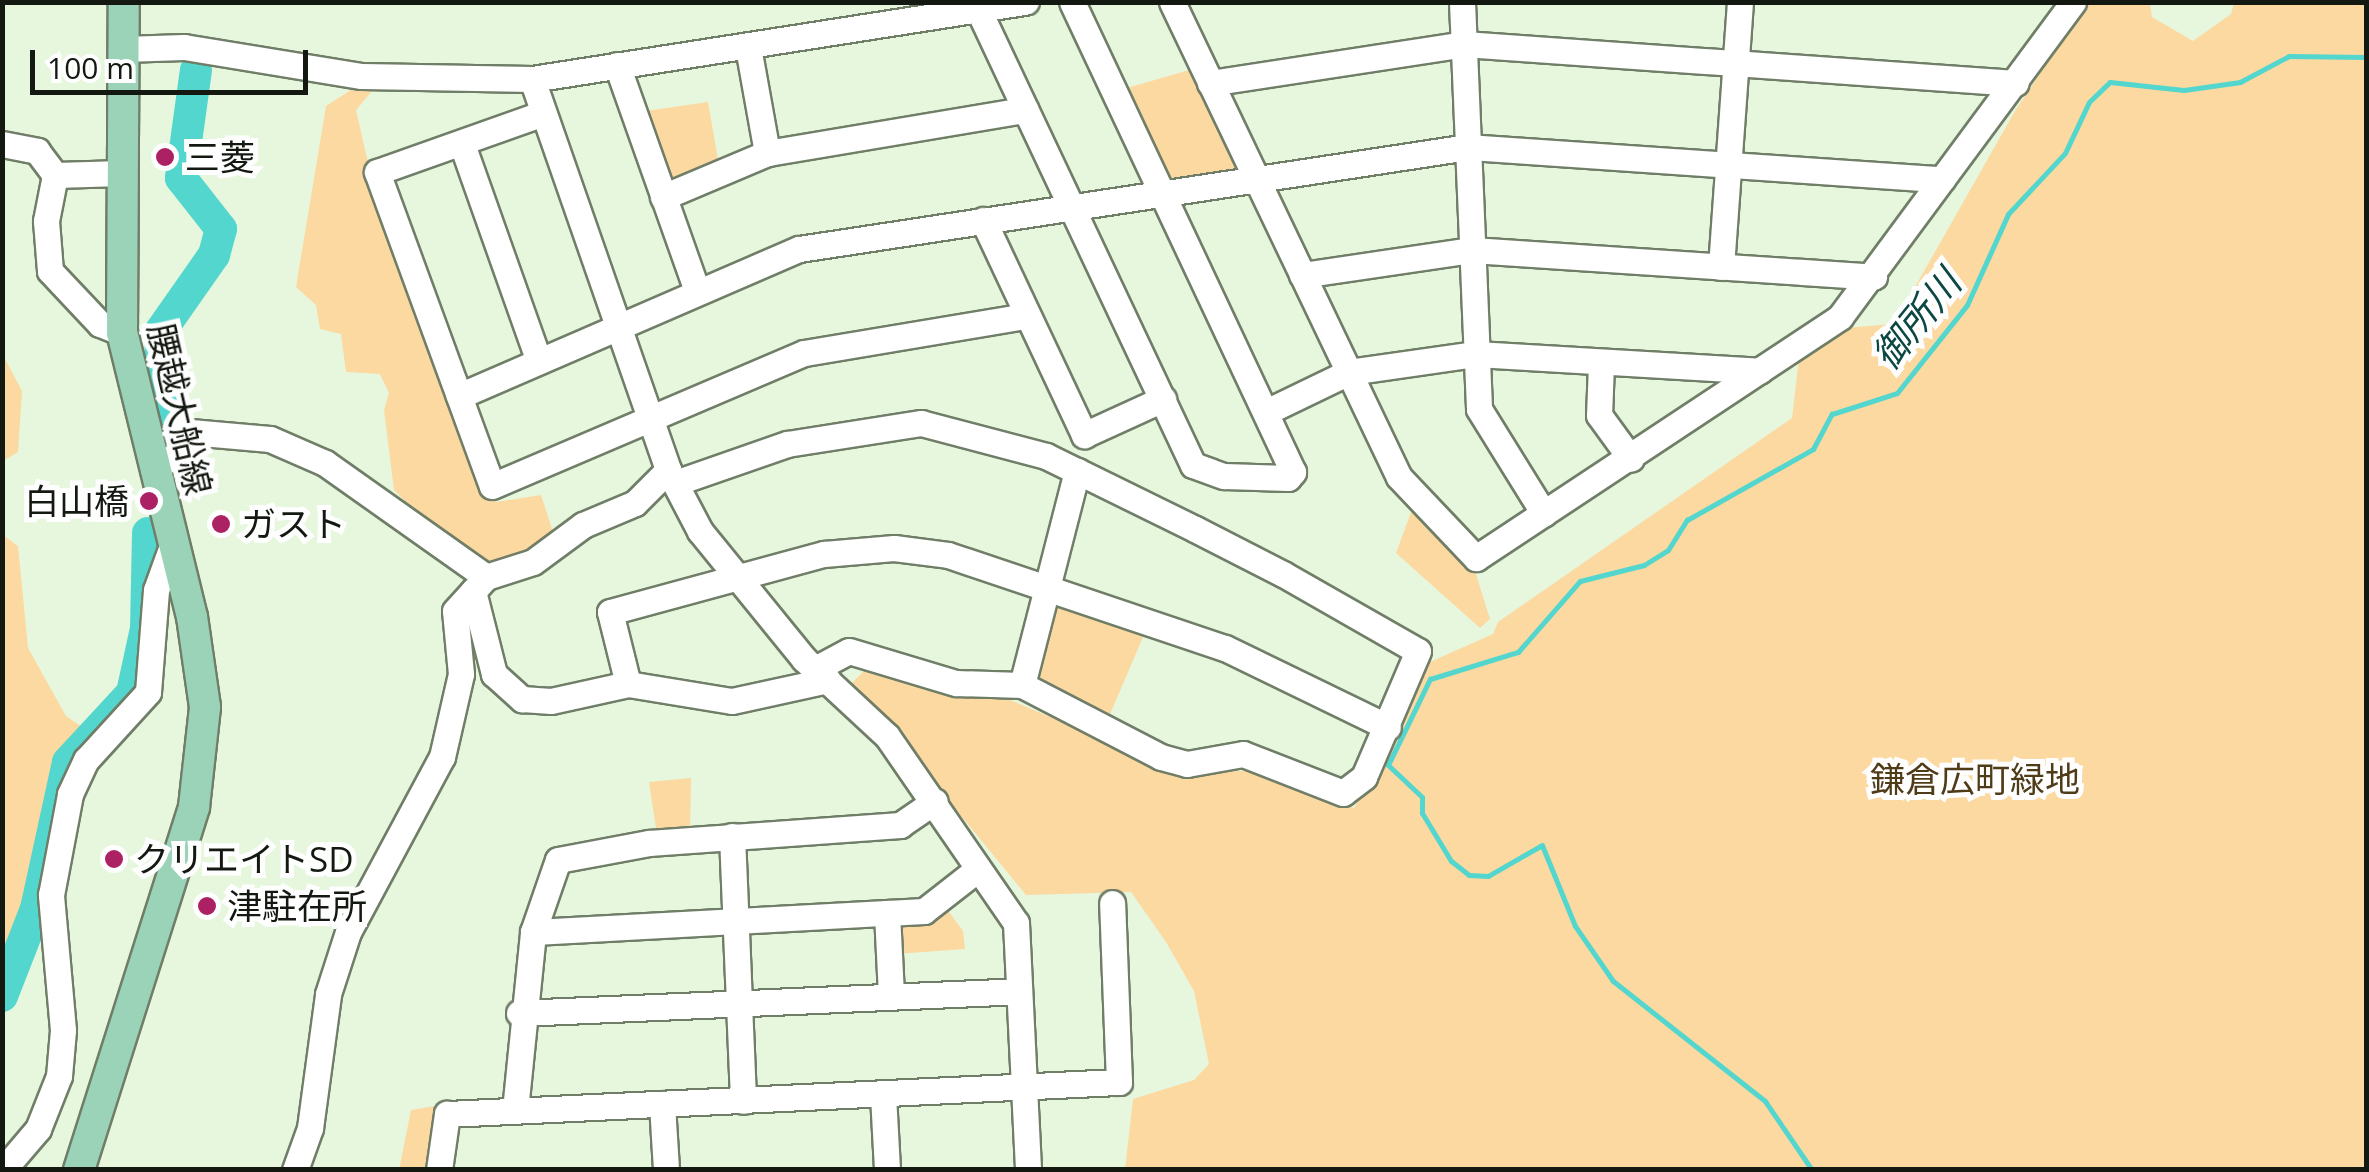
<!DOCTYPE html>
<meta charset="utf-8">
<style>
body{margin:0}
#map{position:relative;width:2369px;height:1172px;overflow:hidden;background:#e7f7de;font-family:"Open Sans","Noto Sans JP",sans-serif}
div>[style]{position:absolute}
.green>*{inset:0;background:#fbd9a1}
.stream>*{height:5px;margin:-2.5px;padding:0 2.5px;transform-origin:2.5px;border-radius:2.5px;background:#53d6cd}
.river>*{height:32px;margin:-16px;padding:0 16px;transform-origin:16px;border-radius:16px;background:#53d6cd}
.roads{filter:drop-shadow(2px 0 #707e68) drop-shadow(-2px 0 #707e68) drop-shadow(0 2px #707e68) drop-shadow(0 -2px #707e68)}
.minor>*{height:25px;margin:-12.5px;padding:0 12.5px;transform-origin:12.5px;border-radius:12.5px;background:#fff}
.major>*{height:30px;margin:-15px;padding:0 15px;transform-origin:15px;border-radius:15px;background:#9ad3b8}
.dots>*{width:28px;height:28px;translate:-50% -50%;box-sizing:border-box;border:5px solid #fefefe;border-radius:50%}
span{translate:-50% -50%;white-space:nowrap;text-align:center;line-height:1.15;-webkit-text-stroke:10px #fefefe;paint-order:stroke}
.poi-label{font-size:35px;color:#131810}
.left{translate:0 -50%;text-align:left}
.right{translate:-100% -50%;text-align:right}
.street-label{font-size:35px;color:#131810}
.park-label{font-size:35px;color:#4f3b18}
.water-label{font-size:38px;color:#0b4743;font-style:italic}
.frame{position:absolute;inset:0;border:5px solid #131810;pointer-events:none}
.scale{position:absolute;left:30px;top:50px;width:278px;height:45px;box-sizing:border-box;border:5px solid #131810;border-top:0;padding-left:12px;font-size:30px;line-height:35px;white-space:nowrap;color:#131810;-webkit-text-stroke:8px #fefefe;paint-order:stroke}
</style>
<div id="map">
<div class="green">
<div style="clip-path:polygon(2087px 3px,2150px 3px,2152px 17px,2193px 41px,2231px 14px,2234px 3px,2366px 3px,2366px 1169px,1125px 1169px,1133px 1099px,1194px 1080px,1209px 1064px,1194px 991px,1166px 942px,1131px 892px,1026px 895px,852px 683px,881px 654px,934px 690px,989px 691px,1180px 772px,1251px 771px,1354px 808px,1430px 662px,1493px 634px,1498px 622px,1792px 418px,1799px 358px,1844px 328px,1894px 324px,2015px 111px)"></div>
<div style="clip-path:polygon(1196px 68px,1242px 166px,1237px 174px,1169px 182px,1127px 88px)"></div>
<div style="clip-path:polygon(354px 88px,373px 90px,356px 110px,369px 167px,496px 502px,541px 495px,553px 532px,522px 571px,480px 576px,394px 490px,384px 410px,389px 393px,380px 374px,346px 372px,341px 334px,320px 329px,316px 305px,296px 287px,326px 106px)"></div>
<div style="clip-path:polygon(708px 102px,719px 166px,670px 188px,639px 112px)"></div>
<div style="clip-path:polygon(3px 355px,22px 391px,18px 452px,3px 461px)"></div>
<div style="clip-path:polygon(1413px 507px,1475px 571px,1490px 619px,1480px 628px,1396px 553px)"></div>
<div style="clip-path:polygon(3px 535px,18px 546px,28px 648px,66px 716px,82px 727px,51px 788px,22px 928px,3px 968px)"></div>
<div style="clip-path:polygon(1056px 600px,1146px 630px,1108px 719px,1034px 688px)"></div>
<div style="clip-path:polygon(691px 778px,690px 833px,657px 835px,649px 782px)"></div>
<div style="clip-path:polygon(944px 905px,963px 931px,965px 949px,895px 954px,900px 919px)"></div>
<div style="clip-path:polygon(441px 1105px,430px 1169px,399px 1170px,411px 1110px)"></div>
</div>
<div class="stream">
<div style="left:1812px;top:1170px;width:83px;rotate:-124.3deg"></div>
<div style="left:1765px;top:1101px;width:194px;rotate:-141.7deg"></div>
<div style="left:1613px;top:981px;width:67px;rotate:-124.6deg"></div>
<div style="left:1575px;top:926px;width:87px;rotate:-112.2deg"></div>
<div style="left:1542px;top:845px;width:62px;rotate:150.1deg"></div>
<div style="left:1488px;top:876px;width:19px;rotate:-177deg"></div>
<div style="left:1469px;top:875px;width:23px;rotate:-142deg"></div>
<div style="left:1451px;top:861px;width:56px;rotate:-121.1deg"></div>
<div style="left:1422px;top:813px;width:16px;rotate:-90deg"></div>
<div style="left:1422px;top:797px;width:47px;rotate:-136.7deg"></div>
<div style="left:1388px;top:765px;width:96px;rotate:-64deg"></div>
<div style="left:1430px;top:679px;width:92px;rotate:-17.1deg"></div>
<div style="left:1518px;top:652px;width:94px;rotate:-48.9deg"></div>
<div style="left:1580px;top:581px;width:66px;rotate:-14deg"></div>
<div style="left:1644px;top:565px;width:28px;rotate:-32deg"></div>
<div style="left:1668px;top:550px;width:36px;rotate:-58deg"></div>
<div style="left:1687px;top:520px;width:145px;rotate:-29.4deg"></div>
<div style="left:1813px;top:449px;width:40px;rotate:-62deg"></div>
<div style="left:1832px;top:414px;width:68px;rotate:-17.9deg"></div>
<div style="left:1897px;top:393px;width:112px;rotate:-51.5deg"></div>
<div style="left:1967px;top:305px;width:100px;rotate:-65.7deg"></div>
<div style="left:2008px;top:214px;width:83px;rotate:-46.9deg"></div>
<div style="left:2065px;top:153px;width:56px;rotate:-64.8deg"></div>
<div style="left:2089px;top:102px;width:29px;rotate:-44deg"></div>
<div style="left:2110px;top:82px;width:74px;rotate:6.2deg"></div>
<div style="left:2184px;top:90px;width:57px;rotate:-8.1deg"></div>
<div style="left:2240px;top:82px;width:55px;rotate:-28deg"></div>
<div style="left:2289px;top:56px;width:77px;rotate:0.7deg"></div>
</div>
<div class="river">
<div style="left:164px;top:438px;width:106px;rotate:-92.2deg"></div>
<div style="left:160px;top:332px;width:94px;rotate:-55deg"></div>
<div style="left:214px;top:255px;width:27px;rotate:-75deg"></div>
<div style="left:221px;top:229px;width:65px;rotate:-128.1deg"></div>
<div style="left:181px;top:178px;width:109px;rotate:-82.1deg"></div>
<div style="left:2px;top:996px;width:93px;rotate:-68.7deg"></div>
<div style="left:36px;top:909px;width:150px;rotate:-77.7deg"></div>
<div style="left:68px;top:762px;width:94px;rotate:-47.2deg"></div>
<div style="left:132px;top:693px;width:66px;rotate:-77.7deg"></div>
<div style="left:146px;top:629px;width:96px;rotate:-88.8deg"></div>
</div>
<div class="roads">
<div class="minor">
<div style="left:1172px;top:2px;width:526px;rotate:64.46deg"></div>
<div style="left:1399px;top:477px;width:112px;rotate:46.5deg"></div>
<div style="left:1476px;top:558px;width:437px;rotate:-33.5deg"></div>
<div style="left:1840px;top:317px;width:392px;rotate:-53.5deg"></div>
<div style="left:1462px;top:2px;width:407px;rotate:87.6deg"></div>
<div style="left:1479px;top:409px;width:123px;rotate:58.2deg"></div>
<div style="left:979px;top:11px;width:502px;rotate:64.76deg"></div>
<div style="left:1193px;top:465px;width:33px;rotate:20deg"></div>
<div style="left:1224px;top:476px;width:64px;rotate:1.8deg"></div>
<div style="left:1288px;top:478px;width:8px;rotate:-50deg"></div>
<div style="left:1293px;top:472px;width:519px;rotate:-115.18deg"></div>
<div style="left:748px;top:47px;width:108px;rotate:79.8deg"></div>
<div style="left:123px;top:49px;width:61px;rotate:-1.9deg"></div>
<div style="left:184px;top:47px;width:180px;rotate:9.3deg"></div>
<div style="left:362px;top:76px;width:170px;rotate:1deg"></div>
<div style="left:532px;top:79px;width:500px;rotate:-8.9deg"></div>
<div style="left:617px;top:65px;width:237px;rotate:70.5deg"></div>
<div style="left:532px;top:79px;width:414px;rotate:70.8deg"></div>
<div style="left:668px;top:470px;width:69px;rotate:62.3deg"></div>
<div style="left:700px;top:531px;width:165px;rotate:50.9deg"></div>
<div style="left:804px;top:659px;width:113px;rotate:42.9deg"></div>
<div style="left:887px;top:736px;width:227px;rotate:55.4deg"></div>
<div style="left:1016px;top:923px;width:247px;rotate:87.2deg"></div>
<div style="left:1210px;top:83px;width:257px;rotate:-8.7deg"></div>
<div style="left:1464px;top:44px;width:553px;rotate:4.04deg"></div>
<div style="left:541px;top:114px;width:174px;rotate:160.5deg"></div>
<div style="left:377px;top:172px;width:334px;rotate:69.9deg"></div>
<div style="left:492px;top:486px;width:339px;rotate:-23.1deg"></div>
<div style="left:804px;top:353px;width:224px;rotate:-9.5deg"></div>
<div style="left:2px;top:144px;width:36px;rotate:11deg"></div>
<div style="left:37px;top:151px;width:30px;rotate:53deg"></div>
<div style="left:462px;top:144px;width:230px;rotate:70.5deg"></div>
<div style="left:122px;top:173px;width:67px;rotate:178.3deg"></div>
<div style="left:55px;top:175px;width:47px;rotate:101.1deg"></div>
<div style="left:46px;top:221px;width:50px;rotate:85.4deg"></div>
<div style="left:50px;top:271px;width:73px;rotate:46.7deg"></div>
<div style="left:100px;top:324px;width:24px;rotate:22deg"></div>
<div style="left:663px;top:197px;width:113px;rotate:-22.9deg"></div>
<div style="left:767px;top:153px;width:262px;rotate:-9.5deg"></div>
<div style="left:983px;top:220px;width:238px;rotate:64.8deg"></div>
<div style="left:1084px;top:435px;width:87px;rotate:-24.5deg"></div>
<div style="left:1721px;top:267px;width:266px;rotate:-85.9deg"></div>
<div style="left:1302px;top:275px;width:172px;rotate:-8.4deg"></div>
<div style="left:1472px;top:250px;width:403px;rotate:3.8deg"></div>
<div style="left:1601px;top:364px;width:51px;rotate:92.2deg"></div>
<div style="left:1599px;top:415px;width:54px;rotate:54deg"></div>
<div style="left:459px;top:396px;width:370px;rotate:-23.4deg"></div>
<div style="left:799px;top:249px;width:677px;rotate:-8.67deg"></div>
<div style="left:1468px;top:147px;width:475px;rotate:3.9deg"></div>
<div style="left:1266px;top:412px;width:92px;rotate:-25.7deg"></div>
<div style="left:1349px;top:372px;width:128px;rotate:-8.1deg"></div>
<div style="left:1476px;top:354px;width:284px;rotate:3.4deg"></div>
<div style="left:153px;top:469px;width:32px;rotate:-32deg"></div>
<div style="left:180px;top:452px;width:21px;rotate:-93deg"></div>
<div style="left:179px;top:431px;width:91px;rotate:5deg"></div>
<div style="left:270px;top:439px;width:60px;rotate:23.6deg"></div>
<div style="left:325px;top:463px;width:197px;rotate:35.3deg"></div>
<div style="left:675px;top:483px;width:119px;rotate:-19.2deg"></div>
<div style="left:787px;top:444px;width:136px;rotate:-8.9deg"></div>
<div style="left:921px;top:423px;width:129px;rotate:14.8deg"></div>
<div style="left:1046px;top:456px;width:34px;rotate:26deg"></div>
<div style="left:1077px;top:471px;width:131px;rotate:26.2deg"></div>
<div style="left:1195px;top:529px;width:99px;rotate:27.1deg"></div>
<div style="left:1283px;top:574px;width:155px;rotate:29.7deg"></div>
<div style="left:1418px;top:651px;width:137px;rotate:113.2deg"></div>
<div style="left:1364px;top:777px;width:26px;rotate:143deg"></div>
<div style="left:1343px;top:793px;width:107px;rotate:-158.7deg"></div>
<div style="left:1243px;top:754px;width:57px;rotate:169.9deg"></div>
<div style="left:1187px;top:764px;width:27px;rotate:-165deg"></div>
<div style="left:1161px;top:757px;width:157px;rotate:-152.6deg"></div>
<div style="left:1022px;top:685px;width:221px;rotate:-75.6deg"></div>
<div style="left:473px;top:591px;width:86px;rotate:75.8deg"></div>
<div style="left:494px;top:674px;width:38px;rotate:42deg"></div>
<div style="left:522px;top:699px;width:29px;rotate:4deg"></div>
<div style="left:551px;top:701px;width:79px;rotate:-12.4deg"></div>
<div style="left:628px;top:684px;width:105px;rotate:9.3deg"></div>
<div style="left:732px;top:701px;width:98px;rotate:-12.3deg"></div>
<div style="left:815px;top:669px;width:38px;rotate:-28deg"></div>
<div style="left:849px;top:651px;width:112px;rotate:16.7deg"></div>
<div style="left:956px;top:683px;width:66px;rotate:1.7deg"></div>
<div style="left:628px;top:684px;width:74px;rotate:-104deg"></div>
<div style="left:610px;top:612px;width:222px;rotate:-15.2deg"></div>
<div style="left:824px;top:554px;width:70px;rotate:-4.9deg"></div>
<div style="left:894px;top:548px;width:54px;rotate:7.4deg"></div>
<div style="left:948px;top:555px;width:292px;rotate:18.6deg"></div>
<div style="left:1225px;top:648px;width:181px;rotate:25.9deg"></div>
<div style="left:732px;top:836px;width:265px;rotate:87.6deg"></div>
<div style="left:887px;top:913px;width:37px;rotate:-3deg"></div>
<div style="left:924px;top:911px;width:68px;rotate:-37.9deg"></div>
<div style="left:533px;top:932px;width:355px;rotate:-3.1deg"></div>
<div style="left:887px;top:913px;width:83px;rotate:87.2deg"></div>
<div style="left:519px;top:1013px;width:499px;rotate:-2.5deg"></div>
<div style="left:883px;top:1095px;width:75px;rotate:86.9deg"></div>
<div style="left:662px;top:1104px;width:66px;rotate:86.5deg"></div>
<div style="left:515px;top:1110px;width:179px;rotate:-84.2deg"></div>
<div style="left:533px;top:932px;width:76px;rotate:-70.9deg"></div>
<div style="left:558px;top:860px;width:93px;rotate:-10.6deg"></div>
<div style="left:649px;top:843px;width:252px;rotate:-4.1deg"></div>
<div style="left:900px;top:825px;width:42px;rotate:-34.4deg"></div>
<div style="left:3px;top:1170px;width:54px;rotate:-49.5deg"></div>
<div style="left:38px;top:1129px;width:57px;rotate:-68.4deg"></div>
<div style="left:59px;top:1076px;width:46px;rotate:-85deg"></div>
<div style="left:63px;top:1030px;width:136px;rotate:-95.1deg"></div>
<div style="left:51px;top:895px;width:103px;rotate:-79.3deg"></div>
<div style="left:70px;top:794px;width:38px;rotate:-65deg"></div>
<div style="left:86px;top:760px;width:92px;rotate:-47.6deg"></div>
<div style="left:148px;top:692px;width:102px;rotate:-85.5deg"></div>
<div style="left:156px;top:590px;width:50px;rotate:-70.1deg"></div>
<div style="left:295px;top:1170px;width:45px;rotate:-70.3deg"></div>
<div style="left:310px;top:1128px;width:135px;rotate:-82.3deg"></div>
<div style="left:328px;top:994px;width:65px;rotate:-72.1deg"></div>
<div style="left:348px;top:932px;width:199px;rotate:-61.8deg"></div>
<div style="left:442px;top:757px;width:85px;rotate:-77.1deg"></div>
<div style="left:461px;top:674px;width:63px;rotate:-95.4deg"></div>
<div style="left:455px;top:611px;width:46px;rotate:-47.6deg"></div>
<div style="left:486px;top:577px;width:49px;rotate:-17.7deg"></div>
<div style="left:533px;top:562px;width:62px;rotate:-36.5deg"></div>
<div style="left:583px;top:525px;width:56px;rotate:-22.9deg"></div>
<div style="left:635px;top:503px;width:47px;rotate:-45deg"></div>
<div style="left:439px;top:1170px;width:57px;rotate:-81.9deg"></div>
<div style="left:447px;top:1114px;width:673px;rotate:-2.73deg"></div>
<div style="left:1119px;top:1082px;width:179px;rotate:-92.2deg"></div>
</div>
<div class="major">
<div style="left:79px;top:1170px;width:381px;rotate:-72.4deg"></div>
<div style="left:194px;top:807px;width:101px;rotate:-83.7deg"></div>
<div style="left:205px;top:707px;width:91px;rotate:-98.2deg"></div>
<div style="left:192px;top:617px;width:292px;rotate:-103.8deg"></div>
<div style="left:122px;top:333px;width:331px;rotate:-89.7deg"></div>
</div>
</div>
<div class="dots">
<div style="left:165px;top:157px;background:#ab2163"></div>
<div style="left:149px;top:501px;background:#ab2163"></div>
<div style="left:221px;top:524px;background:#ab2163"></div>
<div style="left:114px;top:859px;background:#ab2163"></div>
<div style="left:207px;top:906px;background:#ab2163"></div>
</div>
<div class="poi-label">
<span class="left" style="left:185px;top:157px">三菱</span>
<span class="right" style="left:129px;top:501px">白山橋</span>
<span class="left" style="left:241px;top:524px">ガスト</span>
<span class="left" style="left:134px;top:859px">クリエイトSD</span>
<span class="left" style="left:227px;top:906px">津駐在所</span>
</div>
<div class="street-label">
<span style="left:180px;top:409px;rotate:77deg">腰越大船線</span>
</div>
<div class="park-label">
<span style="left:1975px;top:779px">鎌倉広町緑地</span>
</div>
<div class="water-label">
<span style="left:1916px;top:319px;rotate:-51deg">御所川</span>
</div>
<div class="frame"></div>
<div class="scale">100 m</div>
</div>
